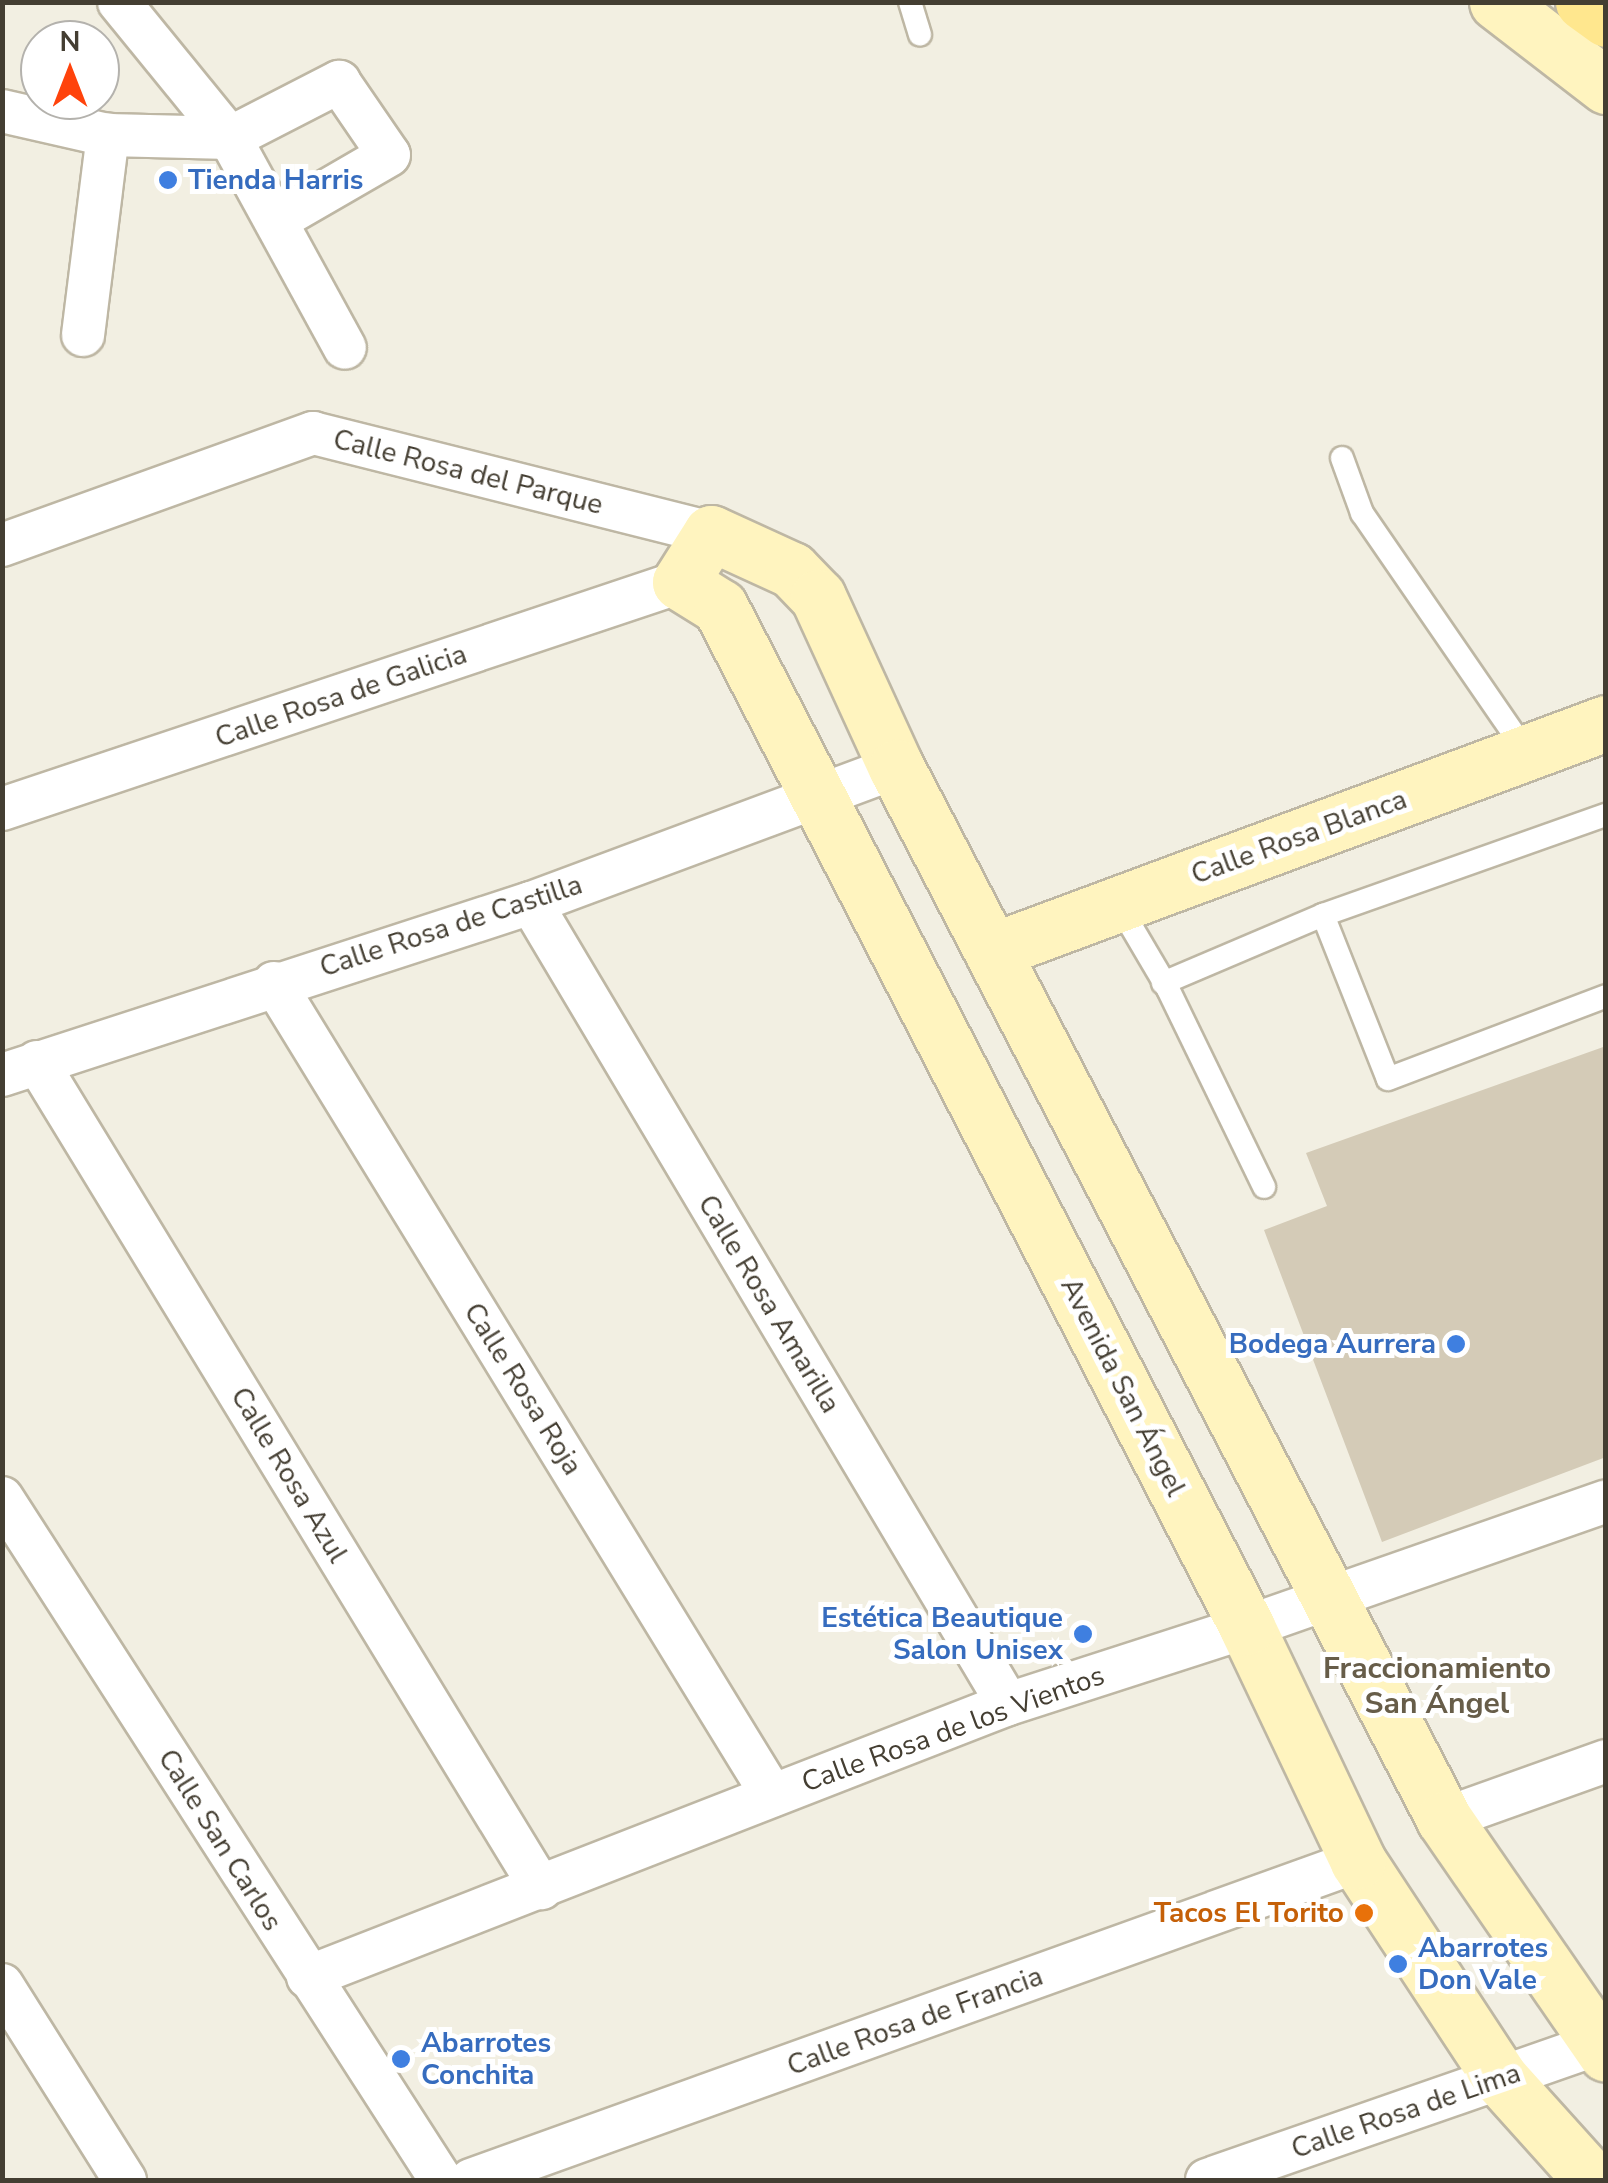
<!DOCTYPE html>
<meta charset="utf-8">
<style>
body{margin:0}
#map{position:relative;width:1608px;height:2183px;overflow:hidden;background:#f2efe2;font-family:"Nunito Sans",sans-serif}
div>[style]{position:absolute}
.building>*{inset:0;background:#d4cbb7}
.roads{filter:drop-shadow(2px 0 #beb7a4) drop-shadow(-2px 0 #beb7a4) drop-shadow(0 2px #beb7a4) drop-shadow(0 -2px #beb7a4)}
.lane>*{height:22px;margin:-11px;padding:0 11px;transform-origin:11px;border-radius:11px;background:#fff}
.street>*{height:42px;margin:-21px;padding:0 21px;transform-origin:21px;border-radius:21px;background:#fff}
.secondary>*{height:55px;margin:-27.5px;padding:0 27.5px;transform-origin:27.5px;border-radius:27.5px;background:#fff4bf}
.primary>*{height:55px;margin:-27.5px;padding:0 27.5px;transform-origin:27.5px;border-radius:27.5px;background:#ffe78e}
.dots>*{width:28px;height:28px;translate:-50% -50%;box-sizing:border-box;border:5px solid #fff;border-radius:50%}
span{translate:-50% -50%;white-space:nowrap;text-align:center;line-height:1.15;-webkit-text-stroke:10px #fff;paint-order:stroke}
.shop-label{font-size:28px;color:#366cbe;font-weight:700}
.left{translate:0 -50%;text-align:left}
.right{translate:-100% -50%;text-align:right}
.street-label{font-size:28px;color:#443e32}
.food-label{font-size:28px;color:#c56008;font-weight:700}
.neighbourhood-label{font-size:30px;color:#675d49;font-weight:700}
.frame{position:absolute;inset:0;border:5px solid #443e32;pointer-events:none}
.north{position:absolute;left:20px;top:20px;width:100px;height:100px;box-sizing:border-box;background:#fff;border:2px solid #b4b2ad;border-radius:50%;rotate:0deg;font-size:28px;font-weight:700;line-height:40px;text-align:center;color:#443e32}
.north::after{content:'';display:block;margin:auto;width:35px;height:45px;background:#ff430c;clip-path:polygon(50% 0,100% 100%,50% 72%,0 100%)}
</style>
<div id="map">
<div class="building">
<div style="clip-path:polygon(1606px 1046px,1606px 1457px,1382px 1542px,1264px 1230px,1327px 1206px,1306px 1153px)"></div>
</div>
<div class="roads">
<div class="lane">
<div style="left:910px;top:2px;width:34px;rotate:73deg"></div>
<div style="left:1342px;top:458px;width:59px;rotate:70deg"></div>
<div style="left:1362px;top:513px;width:291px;rotate:55.5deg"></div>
<div style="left:1118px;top:904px;width:99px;rotate:59.5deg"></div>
<div style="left:1168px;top:989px;width:220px;rotate:64.1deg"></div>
<div style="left:1323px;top:915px;width:176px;rotate:68.4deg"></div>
<div style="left:1388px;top:1079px;width:233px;rotate:-20.8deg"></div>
<div style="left:1163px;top:983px;width:174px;rotate:-23deg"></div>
<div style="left:1323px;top:915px;width:300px;rotate:-19.5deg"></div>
</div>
<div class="street">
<div style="left:119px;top:2px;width:176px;rotate:50.8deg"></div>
<div style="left:230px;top:138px;width:239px;rotate:61.3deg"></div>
<div style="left:2px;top:111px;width:109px;rotate:12.8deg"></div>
<div style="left:108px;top:135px;width:122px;rotate:1.4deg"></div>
<div style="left:230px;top:138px;width:123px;rotate:-27.2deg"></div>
<div style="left:339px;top:82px;width:88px;rotate:55.6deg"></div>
<div style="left:389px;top:155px;width:129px;rotate:149.9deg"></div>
<div style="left:83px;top:335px;width:202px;rotate:-82.9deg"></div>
<div style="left:2px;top:545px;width:331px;rotate:-19.8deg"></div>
<div style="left:313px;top:433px;width:410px;rotate:14.1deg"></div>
<div style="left:2px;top:809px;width:715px;rotate:-18.51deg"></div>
<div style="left:531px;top:903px;width:932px;rotate:59.23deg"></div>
<div style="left:274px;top:983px;width:953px;rotate:58.48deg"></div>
<div style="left:37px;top:1062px;width:968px;rotate:58.61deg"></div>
<div style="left:2px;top:1075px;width:556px;rotate:-18.01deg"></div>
<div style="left:531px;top:903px;width:390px;rotate:-20.4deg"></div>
<div style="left:2px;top:1498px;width:811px;rotate:57.23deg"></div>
<div style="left:1444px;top:1819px;width:172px;rotate:-19.7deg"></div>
<div style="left:308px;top:1977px;width:751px;rotate:-21.31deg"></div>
<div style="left:1008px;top:1704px;width:251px;rotate:-17.9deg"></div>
<div style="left:1247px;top:1627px;width:380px;rotate:-19.3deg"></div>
<div style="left:2px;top:1985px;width:231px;rotate:57.8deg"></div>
<div style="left:471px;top:2180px;width:943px;rotate:-19.78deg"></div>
<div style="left:1207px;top:2180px;width:423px;rotate:-19.2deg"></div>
</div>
<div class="secondary">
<div style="left:1497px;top:2px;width:138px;rotate:37.6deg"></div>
<div style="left:992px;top:951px;width:655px;rotate:-20.37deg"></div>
<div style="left:1592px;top:2180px;width:136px;rotate:-132deg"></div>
<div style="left:1501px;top:2079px;width:261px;rotate:-123.3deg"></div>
<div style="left:1358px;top:1861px;width:259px;rotate:-115.4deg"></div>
<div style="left:1247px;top:1627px;width:1148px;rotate:-117.32deg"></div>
<div style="left:720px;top:607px;width:47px;rotate:-148deg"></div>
<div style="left:680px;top:582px;width:58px;rotate:-57.7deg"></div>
<div style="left:711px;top:533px;width:89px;rotate:24.6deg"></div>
<div style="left:792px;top:570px;width:37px;rotate:46deg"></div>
<div style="left:818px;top:597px;width:187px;rotate:65.4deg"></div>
<div style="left:896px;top:767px;width:1186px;rotate:62.48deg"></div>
<div style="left:1444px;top:1819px;width:285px;rotate:55.4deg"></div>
</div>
<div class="primary">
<div style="left:1583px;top:2px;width:29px;rotate:36deg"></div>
</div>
</div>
<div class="dots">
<div style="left:168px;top:180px;background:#3f7fe0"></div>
<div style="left:1456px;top:1344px;background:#3f7fe0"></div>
<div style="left:1083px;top:1634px;background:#3f7fe0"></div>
<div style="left:1364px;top:1913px;background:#e8710a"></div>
<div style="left:1398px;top:1964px;background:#3f7fe0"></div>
<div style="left:401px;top:2059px;background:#3f7fe0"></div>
</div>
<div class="shop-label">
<span class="left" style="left:188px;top:180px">Tienda Harris</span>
<span class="right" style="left:1436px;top:1344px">Bodega Aurrera</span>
<span class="right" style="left:1063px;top:1634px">Estética Beautique<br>Salon Unisex</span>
<span class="left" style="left:1418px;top:1964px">Abarrotes<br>Don Vale</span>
<span class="left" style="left:421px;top:2059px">Abarrotes<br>Conchita</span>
</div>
<div class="street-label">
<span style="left:468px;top:472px;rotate:14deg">Calle Rosa del Parque</span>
<span style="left:341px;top:696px;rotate:-19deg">Calle Rosa de Galicia</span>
<span style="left:1299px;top:837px;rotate:-20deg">Calle Rosa Blanca</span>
<span style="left:451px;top:926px;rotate:-18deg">Calle Rosa de Castilla</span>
<span style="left:769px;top:1304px;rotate:59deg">Calle Rosa Amarilla</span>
<span style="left:1123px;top:1387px;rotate:63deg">Avenida San Ángel</span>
<span style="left:523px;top:1389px;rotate:58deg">Calle Rosa Roja</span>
<span style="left:289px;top:1475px;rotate:59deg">Calle Rosa Azul</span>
<span style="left:953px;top:1729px;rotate:-20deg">Calle Rosa de los Vientos</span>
<span style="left:220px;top:1840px;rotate:58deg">Calle San Carlos</span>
<span style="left:915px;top:2021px;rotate:-20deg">Calle Rosa de Francia</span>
<span style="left:1406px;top:2111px;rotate:-19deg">Calle Rosa de Lima</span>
</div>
<div class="food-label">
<span class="right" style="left:1344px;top:1913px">Tacos El Torito</span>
</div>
<div class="neighbourhood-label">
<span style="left:1437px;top:1686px">Fraccionamiento<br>San Ángel</span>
</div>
<div class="frame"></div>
<div class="north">N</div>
</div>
